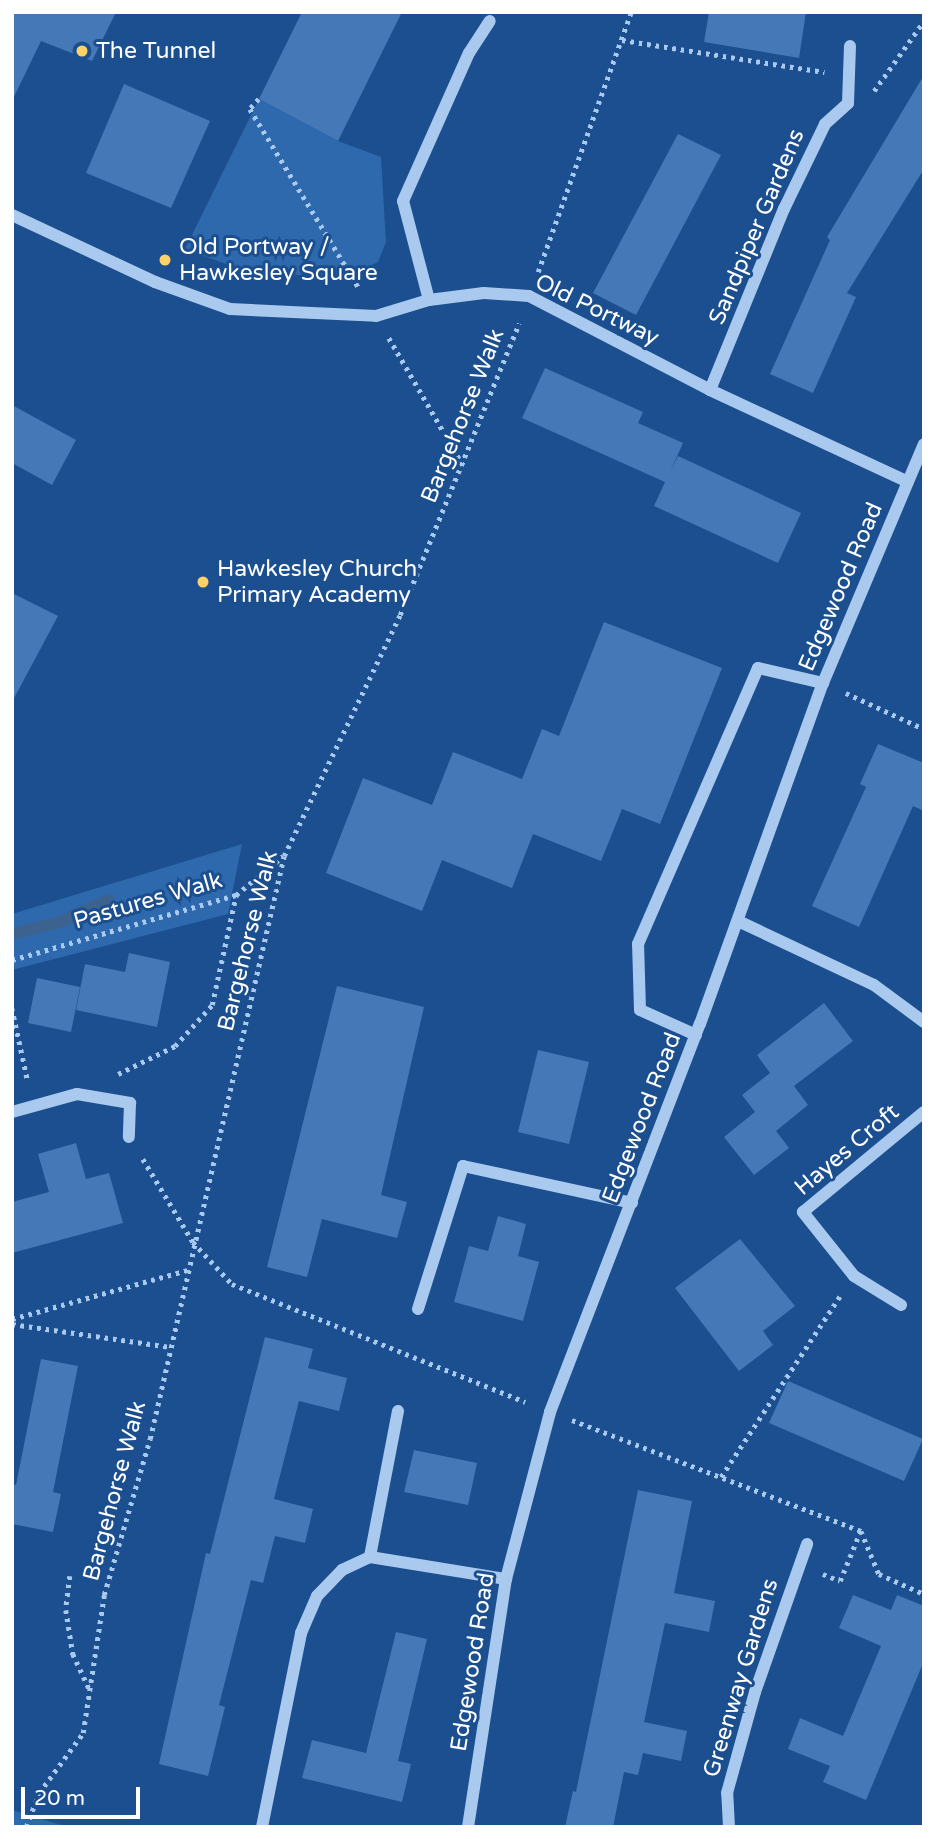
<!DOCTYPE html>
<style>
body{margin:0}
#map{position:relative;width:936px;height:1839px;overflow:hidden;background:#1b4f8f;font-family:"Varela Round",sans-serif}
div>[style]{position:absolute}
.green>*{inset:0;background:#2e69ad}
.stream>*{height:12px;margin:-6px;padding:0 6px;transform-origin:6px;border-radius:6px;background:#3c6290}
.building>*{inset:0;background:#4478b7}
.path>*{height:4.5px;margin-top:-2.25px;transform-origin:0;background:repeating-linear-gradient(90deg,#a9c9ee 0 3.5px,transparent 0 8.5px)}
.minor>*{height:12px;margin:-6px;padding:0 6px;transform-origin:6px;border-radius:6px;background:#a9c9ee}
.dots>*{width:19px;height:19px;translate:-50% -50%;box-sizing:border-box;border:4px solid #1b4f8f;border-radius:50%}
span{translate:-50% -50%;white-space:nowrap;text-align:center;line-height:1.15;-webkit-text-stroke:6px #1b4f8f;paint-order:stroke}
.poi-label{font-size:23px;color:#fff}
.left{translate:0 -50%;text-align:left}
.street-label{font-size:23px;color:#fff}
.frame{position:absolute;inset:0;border:14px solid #fff;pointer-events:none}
.scale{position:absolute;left:21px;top:1787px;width:119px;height:32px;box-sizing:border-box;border:4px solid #fff;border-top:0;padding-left:9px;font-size:21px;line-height:24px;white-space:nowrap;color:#fff;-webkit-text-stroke:5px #1b4f8f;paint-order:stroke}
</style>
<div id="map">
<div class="green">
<div style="clip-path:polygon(259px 99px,338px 141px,381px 157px,386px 242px,378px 262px,351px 275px,256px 275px,185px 249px)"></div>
<div style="clip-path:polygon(242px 844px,228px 914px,12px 970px,12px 914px)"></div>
<div style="clip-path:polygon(12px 1810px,68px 1827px,12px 1827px)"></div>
</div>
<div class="stream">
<div style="left:12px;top:934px;width:49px;rotate:-14deg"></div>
<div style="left:60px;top:922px;width:53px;rotate:-24.6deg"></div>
</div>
<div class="building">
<div style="clip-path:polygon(12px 12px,116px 12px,92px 61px,41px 41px,12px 101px)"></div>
<div style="clip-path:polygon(302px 12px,402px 12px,338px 141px,259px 99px)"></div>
<div style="clip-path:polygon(709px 12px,806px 12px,799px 58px,704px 42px)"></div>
<div style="clip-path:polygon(924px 75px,924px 169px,847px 293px,856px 297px,813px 393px,770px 374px,830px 240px,827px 237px)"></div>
<div style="clip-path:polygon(124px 84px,210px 121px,171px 208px,86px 173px)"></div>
<div style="clip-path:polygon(678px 134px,721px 155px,636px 315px,593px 293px)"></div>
<div style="clip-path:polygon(545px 368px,643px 412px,638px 423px,683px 443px,670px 472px,678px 456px,801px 513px,778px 563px,654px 506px,665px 482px,522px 418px)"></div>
<div style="clip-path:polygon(12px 405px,76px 440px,52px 485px,12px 463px)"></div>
<div style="clip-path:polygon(12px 593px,58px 616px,12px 702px)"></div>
<div style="clip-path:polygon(604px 622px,722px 668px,660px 824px,622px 809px,601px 861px,533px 834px,512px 888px,442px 860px,422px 911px,326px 873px,363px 778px,432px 805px,453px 752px,522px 779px,542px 729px,559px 736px)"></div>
<div style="clip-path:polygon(878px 744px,924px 763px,924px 811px,913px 806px,859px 927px,812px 906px,866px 787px,860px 784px)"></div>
<div style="clip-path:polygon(129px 953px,170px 962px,157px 1027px,76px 1010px,85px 964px,125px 972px)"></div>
<div style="clip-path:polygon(37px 978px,80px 987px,71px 1032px,28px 1023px)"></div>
<div style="clip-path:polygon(337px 986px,424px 1007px,381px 1195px,407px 1202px,397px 1238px,322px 1219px,307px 1277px,267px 1267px)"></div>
<div style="clip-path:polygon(824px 1003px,853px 1041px,794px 1086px,808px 1105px,776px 1131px,789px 1148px,754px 1175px,724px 1137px,755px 1112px,742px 1095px,770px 1073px,757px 1055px)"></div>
<div style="clip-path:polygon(538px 1050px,589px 1062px,569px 1144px,518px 1132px)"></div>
<div style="clip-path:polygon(76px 1143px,86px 1179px,109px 1173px,123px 1223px,12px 1253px,12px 1202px,49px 1192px,38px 1154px)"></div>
<div style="clip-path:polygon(498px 1216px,526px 1224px,518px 1256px,539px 1262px,523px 1321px,454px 1302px,469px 1246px,488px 1251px)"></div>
<div style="clip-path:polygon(740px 1239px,795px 1306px,763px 1331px,773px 1345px,739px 1371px,675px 1288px)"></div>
<div style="clip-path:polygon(265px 1337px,313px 1349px,308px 1368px,347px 1378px,339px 1411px,299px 1401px,274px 1499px,313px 1509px,305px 1543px,275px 1536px,263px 1583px,251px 1580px,219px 1705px,225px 1707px,208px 1776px,159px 1764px,206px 1553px,210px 1554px)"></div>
<div style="clip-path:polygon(41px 1359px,78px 1366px,53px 1492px,61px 1494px,53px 1532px,12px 1524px,12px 1484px,16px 1485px)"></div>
<div style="clip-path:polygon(788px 1381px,923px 1439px,904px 1481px,769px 1423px)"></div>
<div style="clip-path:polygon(414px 1450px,477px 1463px,468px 1505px,404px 1492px)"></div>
<div style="clip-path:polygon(638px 1490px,692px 1501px,674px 1593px,715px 1601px,709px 1632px,665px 1623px,656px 1665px,644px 1722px,687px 1731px,681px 1761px,643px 1753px,638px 1775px,624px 1772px,613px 1827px,565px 1827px,573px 1791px,576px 1792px)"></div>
<div style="clip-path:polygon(853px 1595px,891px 1610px,897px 1595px,924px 1606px,924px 1661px,866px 1800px,823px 1782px,830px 1766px,788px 1749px,800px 1718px,843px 1736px,881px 1646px,839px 1628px)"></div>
<div style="clip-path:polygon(396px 1632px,427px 1639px,398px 1761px,411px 1764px,402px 1802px,302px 1778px,312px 1740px,366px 1753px)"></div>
</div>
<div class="path">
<div style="left:622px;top:40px;width:205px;rotate:9deg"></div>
<div style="left:874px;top:91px;width:86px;rotate:-54.5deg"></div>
<div style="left:259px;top:99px;width:13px;rotate:132deg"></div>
<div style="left:250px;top:109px;width:210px;rotate:58.7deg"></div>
<div style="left:538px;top:272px;width:276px;rotate:-70.3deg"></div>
<div style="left:389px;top:338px;width:147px;rotate:59.8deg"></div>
<div style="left:846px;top:693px;width:86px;rotate:24.8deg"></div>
<div style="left:12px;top:960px;width:233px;rotate:-16.2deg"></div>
<div style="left:236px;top:895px;width:61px;rotate:-39.7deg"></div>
<div style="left:12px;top:1008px;width:76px;rotate:77.8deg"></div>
<div style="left:118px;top:1074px;width:64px;rotate:-26.2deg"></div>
<div style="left:175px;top:1046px;width:55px;rotate:-47.9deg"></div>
<div style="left:212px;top:1005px;width:113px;rotate:-77.7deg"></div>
<div style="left:143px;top:1159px;width:97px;rotate:58.9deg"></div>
<div style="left:193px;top:1242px;width:57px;rotate:47.1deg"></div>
<div style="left:232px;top:1284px;width:316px;rotate:21.9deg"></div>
<div style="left:12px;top:1319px;width:182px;rotate:-15.6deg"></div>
<div style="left:12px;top:1324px;width:160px;rotate:8.3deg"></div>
<div style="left:572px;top:1420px;width:310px;rotate:21deg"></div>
<div style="left:861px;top:1531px;width:47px;rotate:67.3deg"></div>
<div style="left:879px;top:1574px;width:49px;rotate:24deg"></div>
<div style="left:721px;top:1477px;width:217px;rotate:-56.7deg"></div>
<div style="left:823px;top:1574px;width:18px;rotate:22deg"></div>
<div style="left:840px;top:1581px;width:53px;rotate:-67.8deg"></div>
<div style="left:70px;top:1576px;width:34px;rotate:97deg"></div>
<div style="left:66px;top:1610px;width:45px;rotate:81deg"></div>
<div style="left:73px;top:1654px;width:38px;rotate:65deg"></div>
<div style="left:26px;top:1827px;width:36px;rotate:-69deg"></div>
<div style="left:39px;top:1793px;width:74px;rotate:-53.7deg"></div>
<div style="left:83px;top:1733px;width:140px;rotate:-81.3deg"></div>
<div style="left:104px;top:1595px;width:163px;rotate:-73.6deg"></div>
<div style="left:150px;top:1439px;width:598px;rotate:-77.06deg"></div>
<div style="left:284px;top:856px;width:267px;rotate:-64.3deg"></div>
<div style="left:400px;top:615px;width:315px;rotate:-67.8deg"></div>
</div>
<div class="minor">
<div style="left:12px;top:215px;width:158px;rotate:25.1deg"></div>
<div style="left:155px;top:282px;width:80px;rotate:19.8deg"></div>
<div style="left:230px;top:309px;width:146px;rotate:2.7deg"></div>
<div style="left:376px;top:316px;width:55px;rotate:-16.8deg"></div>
<div style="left:429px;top:300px;width:55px;rotate:-7.3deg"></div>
<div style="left:484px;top:293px;width:45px;rotate:3.8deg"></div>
<div style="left:529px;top:296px;width:204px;rotate:27.4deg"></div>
<div style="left:710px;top:390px;width:218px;rotate:24.9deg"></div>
<div style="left:429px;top:300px;width:102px;rotate:-104.7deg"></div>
<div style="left:403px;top:201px;width:162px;rotate:-66deg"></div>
<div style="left:469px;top:53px;width:38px;rotate:-57deg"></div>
<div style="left:710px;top:390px;width:196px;rotate:-67.8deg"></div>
<div style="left:784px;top:209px;width:94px;rotate:-64.2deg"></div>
<div style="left:825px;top:124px;width:31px;rotate:-42deg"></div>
<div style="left:848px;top:103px;width:57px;rotate:-88deg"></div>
<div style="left:738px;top:921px;width:150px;rotate:25.2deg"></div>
<div style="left:874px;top:985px;width:62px;rotate:36.5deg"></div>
<div style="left:696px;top:1035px;width:61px;rotate:-155.9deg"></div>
<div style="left:640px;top:1010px;width:66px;rotate:-91.7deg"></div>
<div style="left:638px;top:944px;width:301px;rotate:-66.5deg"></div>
<div style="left:758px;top:668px;width:67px;rotate:13deg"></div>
<div style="left:12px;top:1112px;width:67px;rotate:-15.5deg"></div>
<div style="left:77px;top:1094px;width:54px;rotate:9.6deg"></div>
<div style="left:130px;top:1103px;width:34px;rotate:92deg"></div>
<div style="left:901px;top:1305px;width:55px;rotate:-148.3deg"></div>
<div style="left:854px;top:1276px;width:82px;rotate:-128.6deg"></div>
<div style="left:803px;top:1212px;width:157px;rotate:-39.6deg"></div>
<div style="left:418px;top:1309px;width:150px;rotate:-72.5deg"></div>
<div style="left:463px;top:1166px;width:173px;rotate:12.3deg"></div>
<div style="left:398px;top:1411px;width:149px;rotate:100.9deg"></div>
<div style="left:370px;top:1557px;width:138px;rotate:9.2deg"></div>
<div style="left:262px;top:1827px;width:198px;rotate:-78.6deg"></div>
<div style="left:301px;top:1633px;width:40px;rotate:-66.6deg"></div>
<div style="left:317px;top:1596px;width:36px;rotate:-46deg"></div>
<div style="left:342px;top:1570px;width:31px;rotate:-25deg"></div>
<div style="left:468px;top:1827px;width:251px;rotate:-81.3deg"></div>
<div style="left:506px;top:1579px;width:173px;rotate:-75.2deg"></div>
<div style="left:550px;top:1412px;width:416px;rotate:-68.9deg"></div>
<div style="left:700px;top:1024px;width:363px;rotate:-70.2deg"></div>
<div style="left:823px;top:683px;width:259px;rotate:-67.1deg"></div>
<div style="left:729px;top:1827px;width:34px;rotate:-93deg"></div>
<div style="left:727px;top:1793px;width:105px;rotate:-74.5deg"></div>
<div style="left:755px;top:1692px;width:157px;rotate:-70.6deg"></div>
</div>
<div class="dots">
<div style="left:82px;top:51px;background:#ffd166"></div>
<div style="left:165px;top:260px;background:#ffd166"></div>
<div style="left:203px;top:582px;background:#ffd166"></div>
</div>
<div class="poi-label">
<span class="left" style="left:96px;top:51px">The Tunnel</span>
<span class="left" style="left:179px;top:260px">Old Portway /<br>Hawkesley Square</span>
<span class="left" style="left:217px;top:582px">Hawkesley Church<br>Primary Academy</span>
</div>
<div class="street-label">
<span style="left:757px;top:227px;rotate:-67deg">Sandpiper Gardens</span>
<span style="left:597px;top:310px;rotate:26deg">Old Portway</span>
<span style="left:463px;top:416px;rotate:-68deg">Bargehorse Walk</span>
<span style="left:841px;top:587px;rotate:-67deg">Edgewood Road</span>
<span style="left:148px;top:901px;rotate:-16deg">Pastures Walk</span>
<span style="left:248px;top:941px;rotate:-76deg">Bargehorse Walk</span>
<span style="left:642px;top:1118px;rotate:-69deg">Edgewood Road</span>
<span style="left:847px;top:1150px;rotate:-40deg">Hayes Croft</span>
<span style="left:115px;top:1491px;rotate:-75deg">Bargehorse Walk</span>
<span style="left:473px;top:1662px;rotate:-81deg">Edgewood Road</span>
<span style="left:741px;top:1678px;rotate:-73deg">Greenway Gardens</span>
</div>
<div class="frame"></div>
<div class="scale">20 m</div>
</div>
